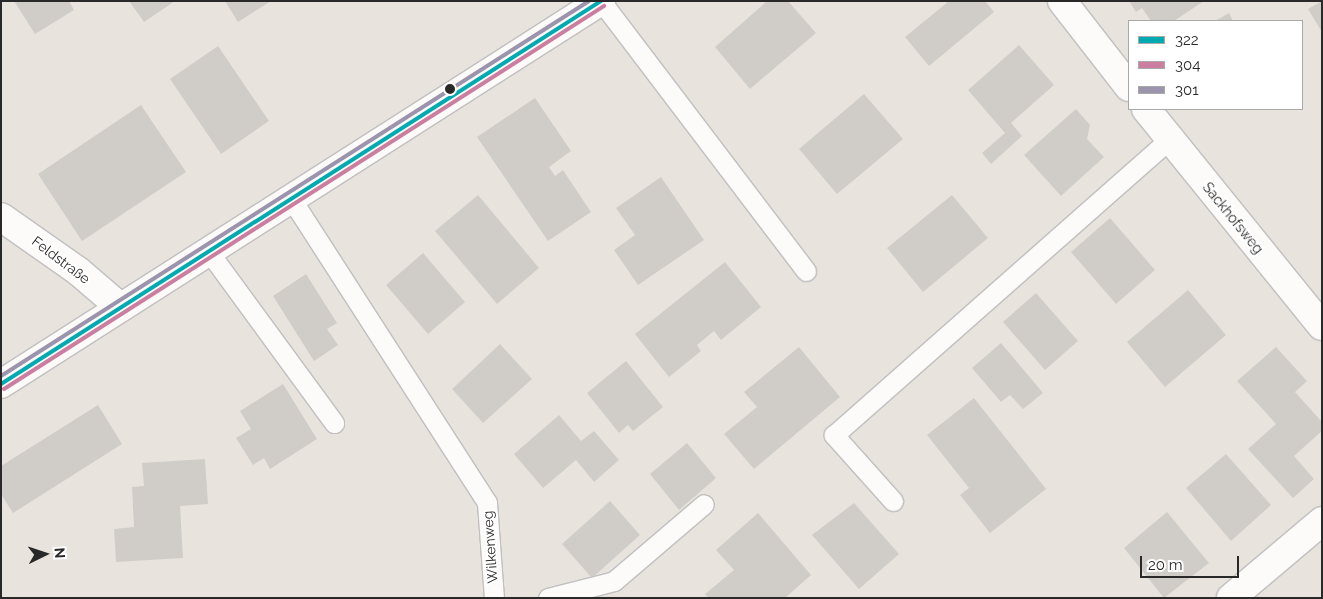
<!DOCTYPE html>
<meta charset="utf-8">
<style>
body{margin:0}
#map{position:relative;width:1323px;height:599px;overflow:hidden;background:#e8e3dd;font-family:Raleway,sans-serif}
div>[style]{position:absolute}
.building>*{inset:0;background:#d0cdc9}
.roads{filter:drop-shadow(1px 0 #c1bfbf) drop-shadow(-1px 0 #c1bfbf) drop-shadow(0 1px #c1bfbf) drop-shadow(0 -1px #c1bfbf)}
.lane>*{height:19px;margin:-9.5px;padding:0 9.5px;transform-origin:9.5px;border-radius:9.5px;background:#fcfbfa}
.street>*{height:28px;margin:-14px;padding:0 14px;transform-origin:14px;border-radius:14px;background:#fcfbfa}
.bus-1>*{height:4px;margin:-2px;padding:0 2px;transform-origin:2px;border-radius:2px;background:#00aab0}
.bus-2>*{height:4px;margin:-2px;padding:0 2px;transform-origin:2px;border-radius:2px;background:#cb7e9f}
.bus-3>*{height:4px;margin:-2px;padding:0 2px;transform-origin:2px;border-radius:2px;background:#9c93ac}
.dots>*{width:14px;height:14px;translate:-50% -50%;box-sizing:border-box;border:2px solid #fff;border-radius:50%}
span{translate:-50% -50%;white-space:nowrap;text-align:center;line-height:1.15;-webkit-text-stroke:4px #fff;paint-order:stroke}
.street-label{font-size:14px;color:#292929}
.frame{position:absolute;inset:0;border:2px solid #292929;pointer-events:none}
.legend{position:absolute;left:1128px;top:20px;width:175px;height:90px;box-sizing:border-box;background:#fff;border:1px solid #a9a9a9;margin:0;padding:6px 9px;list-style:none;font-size:15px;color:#292929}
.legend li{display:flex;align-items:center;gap:10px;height:25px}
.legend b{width:25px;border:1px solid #a9a9a9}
.north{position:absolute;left:20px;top:529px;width:50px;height:50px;-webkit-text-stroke:4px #fff;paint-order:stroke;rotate:86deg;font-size:14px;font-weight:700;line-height:20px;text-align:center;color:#292929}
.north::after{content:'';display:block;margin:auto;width:18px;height:22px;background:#292929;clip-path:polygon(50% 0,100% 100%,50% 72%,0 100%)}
.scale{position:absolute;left:1140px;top:556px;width:99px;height:22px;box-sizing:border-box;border:2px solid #292929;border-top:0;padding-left:6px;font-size:15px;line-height:18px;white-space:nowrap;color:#292929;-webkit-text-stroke:4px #fff;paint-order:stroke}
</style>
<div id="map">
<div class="building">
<div style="clip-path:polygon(14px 1px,69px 1px,74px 10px,35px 34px)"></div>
<div style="clip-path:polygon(129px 1px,175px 1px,144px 22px)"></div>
<div style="clip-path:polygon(225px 1px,271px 1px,238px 22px)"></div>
<div style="clip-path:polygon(767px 1px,788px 1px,816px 33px,750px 89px,715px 47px)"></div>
<div style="clip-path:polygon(949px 1px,985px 1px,994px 12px,929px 66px,905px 37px)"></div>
<div style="clip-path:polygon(1129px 1px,1204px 1px,1174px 21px,1151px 21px,1142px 8px,1136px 12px)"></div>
<div style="clip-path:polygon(1322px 1px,1322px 32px,1308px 9px)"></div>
<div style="clip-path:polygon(1229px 13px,1233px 21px,1215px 21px)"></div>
<div style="clip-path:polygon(1019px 45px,1054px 85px,1011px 123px,1022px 136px,991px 164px,982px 153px,1005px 133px,968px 90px)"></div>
<div style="clip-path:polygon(218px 46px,269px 121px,221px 154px,170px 79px)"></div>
<div style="clip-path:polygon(864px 94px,903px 139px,837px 194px,799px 149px)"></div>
<div style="clip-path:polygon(535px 98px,571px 151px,549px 167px,555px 176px,563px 170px,591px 212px,548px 241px,477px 137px)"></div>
<div style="clip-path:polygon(141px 105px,186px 172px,82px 241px,38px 174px)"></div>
<div style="clip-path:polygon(1076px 109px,1090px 125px,1087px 139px,1104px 157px,1061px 196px,1024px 155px)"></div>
<div style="clip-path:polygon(661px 177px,704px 240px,638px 285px,614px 250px,635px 235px,616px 208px)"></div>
<div style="clip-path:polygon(478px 195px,539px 268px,497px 304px,435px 231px)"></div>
<div style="clip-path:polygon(952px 195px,988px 238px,923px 292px,887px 248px)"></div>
<div style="clip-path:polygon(1110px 218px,1155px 270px,1116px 304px,1071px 252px)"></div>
<div style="clip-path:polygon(423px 253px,465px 302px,428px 334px,386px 285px)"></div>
<div style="clip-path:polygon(725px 262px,761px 307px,721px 340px,714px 331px,697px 345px,701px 351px,669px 377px,635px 334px)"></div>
<div style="clip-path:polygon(306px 274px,337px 323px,327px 329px,338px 345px,314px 361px,273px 296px)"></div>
<div style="clip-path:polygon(1188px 290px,1226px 335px,1165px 387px,1127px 342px)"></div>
<div style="clip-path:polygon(1036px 293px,1078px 341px,1045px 370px,1003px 322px)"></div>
<div style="clip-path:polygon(1001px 343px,1043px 393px,1023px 409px,1010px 395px,1001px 402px,972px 368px)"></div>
<div style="clip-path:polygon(500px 344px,532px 379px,483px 423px,452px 389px)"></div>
<div style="clip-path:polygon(799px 347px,840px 397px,754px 469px,724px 434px,757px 407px,744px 392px)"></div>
<div style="clip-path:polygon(1276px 347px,1307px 381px,1295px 392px,1322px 422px,1322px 431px,1294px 456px,1314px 479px,1293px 498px,1248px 449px,1276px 424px,1237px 381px)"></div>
<div style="clip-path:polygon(626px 361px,663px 407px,633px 431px,628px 425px,619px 433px,587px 393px)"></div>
<div style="clip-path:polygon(283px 384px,317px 439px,270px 469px,264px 458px,253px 465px,236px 438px,251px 429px,240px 411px)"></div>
<div style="clip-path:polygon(974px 398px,1046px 489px,990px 533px,960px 495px,969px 488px,927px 435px)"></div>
<div style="clip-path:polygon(98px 405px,122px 444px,13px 513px,1px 494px,1px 466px)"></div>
<div style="clip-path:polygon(559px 415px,581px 441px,594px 431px,619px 460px,594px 482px,576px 460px,543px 488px,514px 454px)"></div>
<div style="clip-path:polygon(687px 443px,716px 478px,679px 510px,650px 474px)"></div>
<div style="clip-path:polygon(1226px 454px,1271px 505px,1231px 541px,1186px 488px)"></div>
<div style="clip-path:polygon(205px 459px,208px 504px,180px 506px,183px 558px,116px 562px,114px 529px,134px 527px,132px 487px,144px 486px,142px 463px)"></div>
<div style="clip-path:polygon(610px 501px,640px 535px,592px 578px,562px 544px)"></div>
<div style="clip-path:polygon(854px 503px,899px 554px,859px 589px,812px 535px)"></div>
<div style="clip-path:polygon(1167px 512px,1209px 563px,1164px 598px,1124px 548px)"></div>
<div style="clip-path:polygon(758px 513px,811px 575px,785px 598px,708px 598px,705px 594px,734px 570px,716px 550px)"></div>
</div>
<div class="roads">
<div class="lane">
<div style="left:601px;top:1px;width:339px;rotate:52.8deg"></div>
<div style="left:292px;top:200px;width:360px;rotate:57.2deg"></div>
<div style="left:487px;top:503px;width:95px;rotate:85.8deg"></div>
<div style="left:209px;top:252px;width:212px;rotate:53.8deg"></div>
<div style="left:893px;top:501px;width:89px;rotate:-131.8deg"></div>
<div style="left:834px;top:435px;width:448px;rotate:-41.4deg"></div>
<div style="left:548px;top:598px;width:68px;rotate:-14.4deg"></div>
<div style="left:614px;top:581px;width:118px;rotate:-40.5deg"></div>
</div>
<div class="street">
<div style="left:1062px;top:1px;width:109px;rotate:52.1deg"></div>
<div style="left:1146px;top:109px;width:279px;rotate:51deg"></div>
<div style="left:1px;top:217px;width:94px;rotate:35deg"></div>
<div style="left:78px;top:271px;width:54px;rotate:40.5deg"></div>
<div style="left:1px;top:384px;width:712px;rotate:-32.55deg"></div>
<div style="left:1231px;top:598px;width:119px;rotate:-40.2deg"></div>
</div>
</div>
<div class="bus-1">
<div style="left:1px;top:384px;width:712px;rotate:-32.55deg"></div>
</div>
<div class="bus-2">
<div style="left:4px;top:389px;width:712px;rotate:-32.55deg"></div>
</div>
<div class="bus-3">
<div style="left:1px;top:376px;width:697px;rotate:-32.53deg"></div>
</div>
<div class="dots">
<div style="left:450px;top:89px;background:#292929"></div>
</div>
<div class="street-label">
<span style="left:1233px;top:218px;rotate:51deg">Sackhofsweg</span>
<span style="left:61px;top:260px;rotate:37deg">Feldstraße</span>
<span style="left:490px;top:547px;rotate:-94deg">Wilkenweg</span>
</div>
<div class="frame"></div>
<ul class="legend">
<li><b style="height:6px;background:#00aab0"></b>322</li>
<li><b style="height:6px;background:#cb7e9f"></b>304</li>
<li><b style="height:6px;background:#9c93ac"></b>301</li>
</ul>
<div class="north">N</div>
<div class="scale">20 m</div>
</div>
